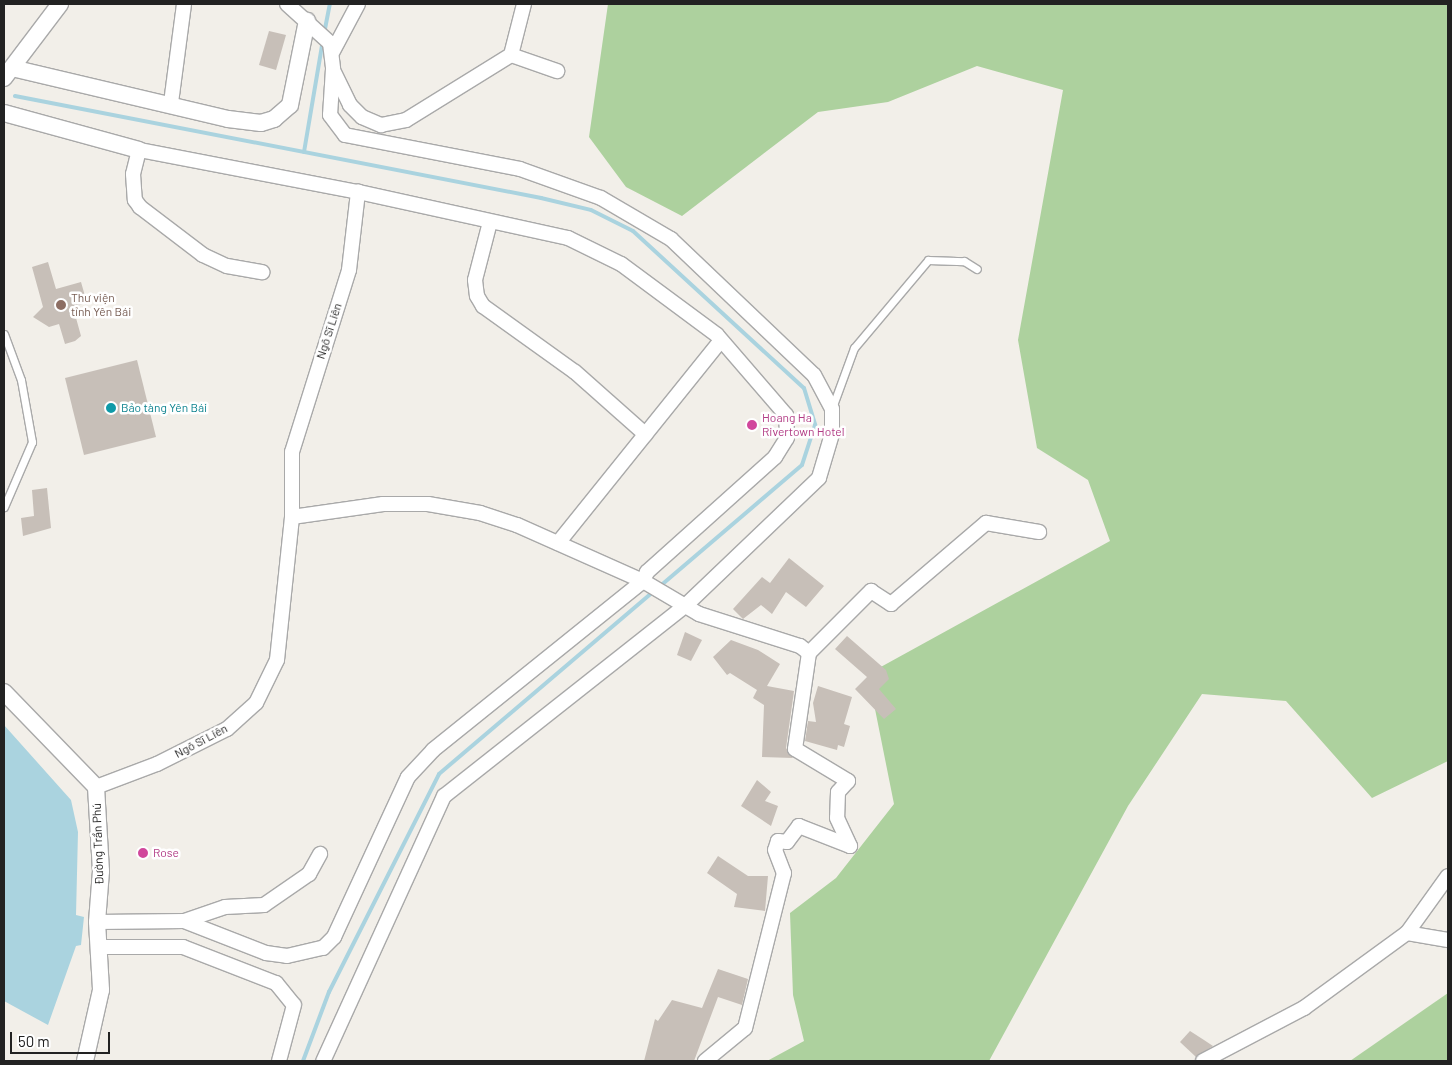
<!DOCTYPE html>
<meta charset="utf-8">
<style>
body{margin:0}
#map{position:relative;width:1452px;height:1065px;overflow:hidden;background:#f2efe9;font-family:Barlow,sans-serif}
div>[style]{position:absolute}
.forest>*{inset:0;background:#add19e}
.water>*{inset:0;background:#aad3df}
.stream>*{height:4px;margin:-2px;padding:0 2px;transform-origin:2px;border-radius:2px;background:#aad3df}
.building>*{inset:0;background:#c7bfb8}
.roads{filter:drop-shadow(1px 0 #a9a9a9) drop-shadow(-1px 0 #a9a9a9) drop-shadow(0 1px #a9a9a9) drop-shadow(0 -1px #a9a9a9)}
.service>*{height:7px;margin:-3.5px;padding:0 3.5px;transform-origin:3.5px;border-radius:3.5px;background:#fff}
.minor>*{height:14px;margin:-7px;padding:0 7px;transform-origin:7px;border-radius:7px;background:#fff}
.tertiary>*{height:16px;margin:-8px;padding:0 8px;transform-origin:8px;border-radius:8px;background:#fff}
.dots>*{width:14px;height:14px;translate:-50% -50%;box-sizing:border-box;border:2px solid #fff;border-radius:50%}
span{translate:-50% -50%;white-space:nowrap;text-align:center;line-height:1.15;-webkit-text-stroke:5px #fff;paint-order:stroke}
.education-label{font-size:12px;color:#785e54}
.left{translate:0 -50%;text-align:left}
.street-label{font-size:12px;color:#222}
.culture-label{font-size:12px;color:#0d838f}
.hotel-label{font-size:12px;color:#b23c85}
.frame{position:absolute;inset:0;border:5px solid #222;pointer-events:none}
.scale{position:absolute;left:10px;top:1032px;width:100px;height:22px;box-sizing:border-box;border:2px solid #222;border-top:0;padding-left:6px;font-size:15px;line-height:18px;white-space:nowrap;color:#222;-webkit-text-stroke:4px #fff;paint-order:stroke}
</style>
<div id="map">
<div class="forest">
<div style="clip-path:polygon(608px 4px,1448px 4px,1448px 761px,1372px 798px,1286px 701px,1202px 694px,1128px 806px,989px 1061px,767px 1061px,804px 1041px,793px 995px,790px 913px,836px 878px,894px 804px,868px 674px,1110px 541px,1088px 480px,1037px 448px,1018px 340px,1063px 90px,977px 66px,888px 102px,818px 112px,682px 216px,626px 187px,589px 137px)"></div>
<div style="clip-path:polygon(1448px 993px,1448px 1061px,1350px 1061px)"></div>
</div>
<div class="water">
<div style="clip-path:polygon(4px 725px,71px 800px,78px 832px,76px 915px,84px 917px,81px 945px,76px 946px,48px 1025px,4px 1001px)"></div>
</div>
<div class="stream">
<div style="left:324px;top:34px;width:31px;rotate:-79deg"></div>
<div style="left:15px;top:96px;width:536px;rotate:10.97deg"></div>
<div style="left:541px;top:198px;width:51px;rotate:13.5deg"></div>
<div style="left:591px;top:210px;width:47px;rotate:26.6deg"></div>
<div style="left:633px;top:231px;width:232px;rotate:42.6deg"></div>
<div style="left:804px;top:388px;width:39px;rotate:73deg"></div>
<div style="left:815px;top:425px;width:42px;rotate:108deg"></div>
<div style="left:802px;top:465px;width:188px;rotate:139.5deg"></div>
<div style="left:304px;top:152px;width:114px;rotate:-80.4deg"></div>
<div style="left:303px;top:1061px;width:74px;rotate:-69.4deg"></div>
<div style="left:329px;top:992px;width:244px;rotate:-63.2deg"></div>
<div style="left:439px;top:774px;width:282px;rotate:-40.4deg"></div>
</div>
<div class="building">
<div style="clip-path:polygon(269px 31px,286px 35px,276px 70px,259px 65px)"></div>
<div style="clip-path:polygon(48px 262px,56px 289px,81px 282px,87px 303px,73px 307px,81px 336px,75px 341px,65px 344px,59px 324px,49px 327px,33px 317px,43px 307px,32px 267px)"></div>
<div style="clip-path:polygon(137px 360px,156px 437px,84px 455px,65px 378px)"></div>
<div style="clip-path:polygon(47px 488px,51px 528px,23px 536px,21px 518px,34px 516px,32px 490px)"></div>
<div style="clip-path:polygon(789px 558px,824px 586px,806px 607px,786px 592px,772px 614px,761px 605px,743px 619px,733px 609px,762px 577px,770px 583px)"></div>
<div style="clip-path:polygon(685px 632px,702px 640px,691px 661px,677px 655px)"></div>
<div style="clip-path:polygon(847px 636px,886px 670px,889px 679px,879px 689px,896px 709px,884px 719px,855px 689px,867px 677px,835px 649px)"></div>
<div style="clip-path:polygon(731px 640px,758px 650px,780px 664px,767px 686px,794px 691px,786px 748px,793px 758px,762px 757px,764px 705px,753px 698px,757px 690px,730px 673px,727px 675px,713px 657px)"></div>
<div style="clip-path:polygon(818px 686px,852px 697px,844px 724px,850px 726px,844px 747px,838px 745px,837px 750px,805px 741px,808px 721px,816px 722px,813px 703px)"></div>
<div style="clip-path:polygon(757px 780px,771px 792px,765px 801px,778px 806px,771px 826px,741px 806px)"></div>
<div style="clip-path:polygon(718px 856px,748px 876px,768px 876px,765px 911px,734px 907px,737px 894px,707px 873px)"></div>
<div style="clip-path:polygon(718px 969px,748px 979px,742px 1005px,718px 997px,694px 1061px,644px 1061px,655px 1019px,658px 1021px,672px 1000px,702px 1008px)"></div>
<div style="clip-path:polygon(1190px 1031px,1204px 1040px,1213px 1046px,1196px 1057px,1180px 1042px)"></div>
</div>
<div class="roads">
<div class="service">
<div style="left:4px;top:334px;width:49px;rotate:69.7deg"></div>
<div style="left:21px;top:380px;width:63px;rotate:79.9deg"></div>
<div style="left:32px;top:442px;width:71px;rotate:113.3deg"></div>
<div style="left:832px;top:408px;width:64px;rotate:-69.9deg"></div>
<div style="left:854px;top:348px;width:115px;rotate:-49.9deg"></div>
<div style="left:928px;top:260px;width:36px;rotate:2deg"></div>
<div style="left:964px;top:261px;width:15px;rotate:32deg"></div>
</div>
<div class="minor">
<div style="left:287px;top:4px;width:58px;rotate:42.2deg"></div>
<div style="left:330px;top:43px;width:26px;rotate:83deg"></div>
<div style="left:333px;top:69px;width:46px;rotate:93.7deg"></div>
<div style="left:330px;top:115px;width:25px;rotate:53deg"></div>
<div style="left:345px;top:135px;width:178px;rotate:11deg"></div>
<div style="left:520px;top:169px;width:86px;rotate:19.7deg"></div>
<div style="left:601px;top:198px;width:81px;rotate:30.4deg"></div>
<div style="left:671px;top:239px;width:197px;rotate:43.6deg"></div>
<div style="left:814px;top:375px;width:38px;rotate:62deg"></div>
<div style="left:832px;top:409px;width:25px;rotate:90deg"></div>
<div style="left:832px;top:434px;width:46px;rotate:106.5deg"></div>
<div style="left:819px;top:478px;width:184px;rotate:136.3deg"></div>
<div style="left:686px;top:605px;width:308px;rotate:141.7deg"></div>
<div style="left:444px;top:796px;width:291px;rotate:114.5deg"></div>
<div style="left:333px;top:51px;width:53px;rotate:-62deg"></div>
<div style="left:511px;top:55px;width:49px;rotate:19.2deg"></div>
<div style="left:333px;top:70px;width:39px;rotate:64deg"></div>
<div style="left:350px;top:105px;width:17px;rotate:45deg"></div>
<div style="left:362px;top:117px;width:21px;rotate:23deg"></div>
<div style="left:381px;top:125px;width:25px;rotate:-11deg"></div>
<div style="left:406px;top:120px;width:123px;rotate:-31.8deg"></div>
<div style="left:511px;top:55px;width:53px;rotate:-75.7deg"></div>
<div style="left:171px;top:103px;width:100px;rotate:-82.5deg"></div>
<div style="left:490px;top:222px;width:60px;rotate:104.5deg"></div>
<div style="left:475px;top:280px;width:16px;rotate:83deg"></div>
<div style="left:477px;top:296px;width:12px;rotate:59deg"></div>
<div style="left:483px;top:306px;width:113px;rotate:35.7deg"></div>
<div style="left:575px;top:372px;width:94px;rotate:41.5deg"></div>
<div style="left:292px;top:517px;width:92px;rotate:-8.1deg"></div>
<div style="left:383px;top:504px;width:45px"></div>
<div style="left:428px;top:504px;width:53px;rotate:9.8deg"></div>
<div style="left:480px;top:513px;width:39px;rotate:18deg"></div>
<div style="left:517px;top:525px;width:138px;rotate:24deg"></div>
<div style="left:643px;top:581px;width:65px;rotate:30.5deg"></div>
<div style="left:699px;top:614px;width:106px;rotate:17.6deg"></div>
<div style="left:800px;top:646px;width:11px;rotate:38deg"></div>
<div style="left:809px;top:653px;width:97px;rotate:98.3deg"></div>
<div style="left:795px;top:749px;width:62px;rotate:31.1deg"></div>
<div style="left:848px;top:781px;width:15px;rotate:132deg"></div>
<div style="left:838px;top:792px;width:26px;rotate:92deg"></div>
<div style="left:837px;top:818px;width:31px;rotate:65deg"></div>
<div style="left:850px;top:846px;width:55px;rotate:-158.6deg"></div>
<div style="left:799px;top:826px;width:20px;rotate:127deg"></div>
<div style="left:787px;top:842px;width:9px;rotate:-174deg"></div>
<div style="left:778px;top:841px;width:9px;rotate:108deg"></div>
<div style="left:775px;top:850px;width:25px;rotate:69deg"></div>
<div style="left:784px;top:873px;width:160px;rotate:104.1deg"></div>
<div style="left:745px;top:1028px;width:52px;rotate:140.5deg"></div>
<div style="left:558px;top:543px;width:260px;rotate:-51.2deg"></div>
<div style="left:809px;top:653px;width:88px;rotate:-45deg"></div>
<div style="left:871px;top:591px;width:24px;rotate:33deg"></div>
<div style="left:891px;top:604px;width:125px;rotate:-40.5deg"></div>
<div style="left:986px;top:523px;width:54px;rotate:9.6deg"></div>
<div style="left:96px;top:787px;width:65px;rotate:-20.7deg"></div>
<div style="left:157px;top:764px;width:78px;rotate:-26.6deg"></div>
<div style="left:227px;top:729px;width:39px;rotate:-42deg"></div>
<div style="left:256px;top:703px;width:48px;rotate:-64deg"></div>
<div style="left:277px;top:660px;width:144px;rotate:-84deg"></div>
<div style="left:292px;top:517px;width:65px;rotate:-90deg"></div>
<div style="left:292px;top:452px;width:191px;rotate:-72.6deg"></div>
<div style="left:349px;top:270px;width:79px;rotate:-83.4deg"></div>
<div style="left:358px;top:192px;width:223px;rotate:-169.1deg"></div>
<div style="left:139px;top:150px;width:25px;rotate:104deg"></div>
<div style="left:133px;top:174px;width:26px;rotate:86deg"></div>
<div style="left:135px;top:200px;width:9px;rotate:54deg"></div>
<div style="left:140px;top:207px;width:79px;rotate:37.3deg"></div>
<div style="left:203px;top:255px;width:26px;rotate:25deg"></div>
<div style="left:227px;top:266px;width:36px;rotate:10deg"></div>
<div style="left:184px;top:921px;width:88px;rotate:21.3deg"></div>
<div style="left:266px;top:953px;width:21px;rotate:8deg"></div>
<div style="left:287px;top:956px;width:37px;rotate:-13deg"></div>
<div style="left:323px;top:948px;width:16px;rotate:-45deg"></div>
<div style="left:334px;top:937px;width:176px;rotate:-65.2deg"></div>
<div style="left:408px;top:777px;width:37px;rotate:-47deg"></div>
<div style="left:433px;top:750px;width:270px;rotate:-38.8deg"></div>
<div style="left:643px;top:581px;width:10px;rotate:-66deg"></div>
<div style="left:647px;top:572px;width:172px;rotate:-41.9deg"></div>
<div style="left:775px;top:457px;width:22px;rotate:-58deg"></div>
<div style="left:787px;top:438px;width:23px;rotate:-92deg"></div>
<div style="left:786px;top:415px;width:106px;rotate:-130.8deg"></div>
<div style="left:717px;top:335px;width:119px;rotate:-143.5deg"></div>
<div style="left:621px;top:264px;width:59px;rotate:-153.9deg"></div>
<div style="left:568px;top:238px;width:215px;rotate:-167.6deg"></div>
<div style="left:97px;top:922px;width:87px;rotate:-0.7deg"></div>
<div style="left:184px;top:921px;width:43px;rotate:-18.9deg"></div>
<div style="left:225px;top:907px;width:39px;rotate:-3deg"></div>
<div style="left:264px;top:905px;width:55px;rotate:-34.6deg"></div>
<div style="left:309px;top:874px;width:23px;rotate:-61deg"></div>
<div style="left:1407px;top:933px;width:42px;rotate:9.7deg"></div>
<div style="left:98px;top:947px;width:85px"></div>
<div style="left:183px;top:947px;width:100px;rotate:21.2deg"></div>
<div style="left:276px;top:983px;width:28px;rotate:51deg"></div>
<div style="left:294px;top:1005px;width:58px;rotate:105deg"></div>
<div style="left:1203px;top:1061px;width:114px;rotate:-27.7deg"></div>
<div style="left:1304px;top:1008px;width:127px;rotate:-36.1deg"></div>
<div style="left:1407px;top:933px;width:70px;rotate:-54.3deg"></div>
</div>
<div class="tertiary">
<div style="left:12px;top:68px;width:222px;rotate:13.3deg"></div>
<div style="left:228px;top:119px;width:33px;rotate:7deg"></div>
<div style="left:261px;top:123px;width:14px;rotate:-17deg"></div>
<div style="left:274px;top:119px;width:21px;rotate:-41deg"></div>
<div style="left:290px;top:105px;width:86px;rotate:-78.6deg"></div>
<div style="left:4px;top:78px;width:93px;rotate:-52.9deg"></div>
<div style="left:4px;top:113px;width:140px;rotate:15.3deg"></div>
<div style="left:4px;top:692px;width:132px;rotate:45.9deg"></div>
<div style="left:96px;top:787px;width:84px;rotate:86.6deg"></div>
<div style="left:101px;top:871px;width:51px;rotate:94.5deg"></div>
<div style="left:97px;top:922px;width:68px;rotate:86.6deg"></div>
<div style="left:101px;top:990px;width:73px;rotate:102.7deg"></div>
</div>
</div>
<div class="dots">
<div style="left:61px;top:305px;background:#8d6e63"></div>
<div style="left:111px;top:408px;background:#0f9aa8"></div>
<div style="left:752px;top:425px;background:#d1479c"></div>
<div style="left:143px;top:853px;background:#d1479c"></div>
</div>
<div class="education-label">
<span class="left" style="left:71px;top:305px">Thư viện<br>tỉnh Yên Bái</span>
</div>
<div class="street-label">
<span style="left:329px;top:331px;rotate:-72deg">Ngô Sĩ Liên</span>
<span style="left:201px;top:741px;rotate:-28deg">Ngô Sĩ Liên</span>
<span style="left:98px;top:844px;rotate:-92deg">Đường Trần Phú</span>
</div>
<div class="culture-label">
<span class="left" style="left:121px;top:408px">Bảo tàng Yên Bái</span>
</div>
<div class="hotel-label">
<span class="left" style="left:762px;top:425px">Hoang Ha<br>Rivertown Hotel</span>
<span class="left" style="left:153px;top:853px">Rose</span>
</div>
<div class="frame"></div>
<div class="scale">50 m</div>
</div>
